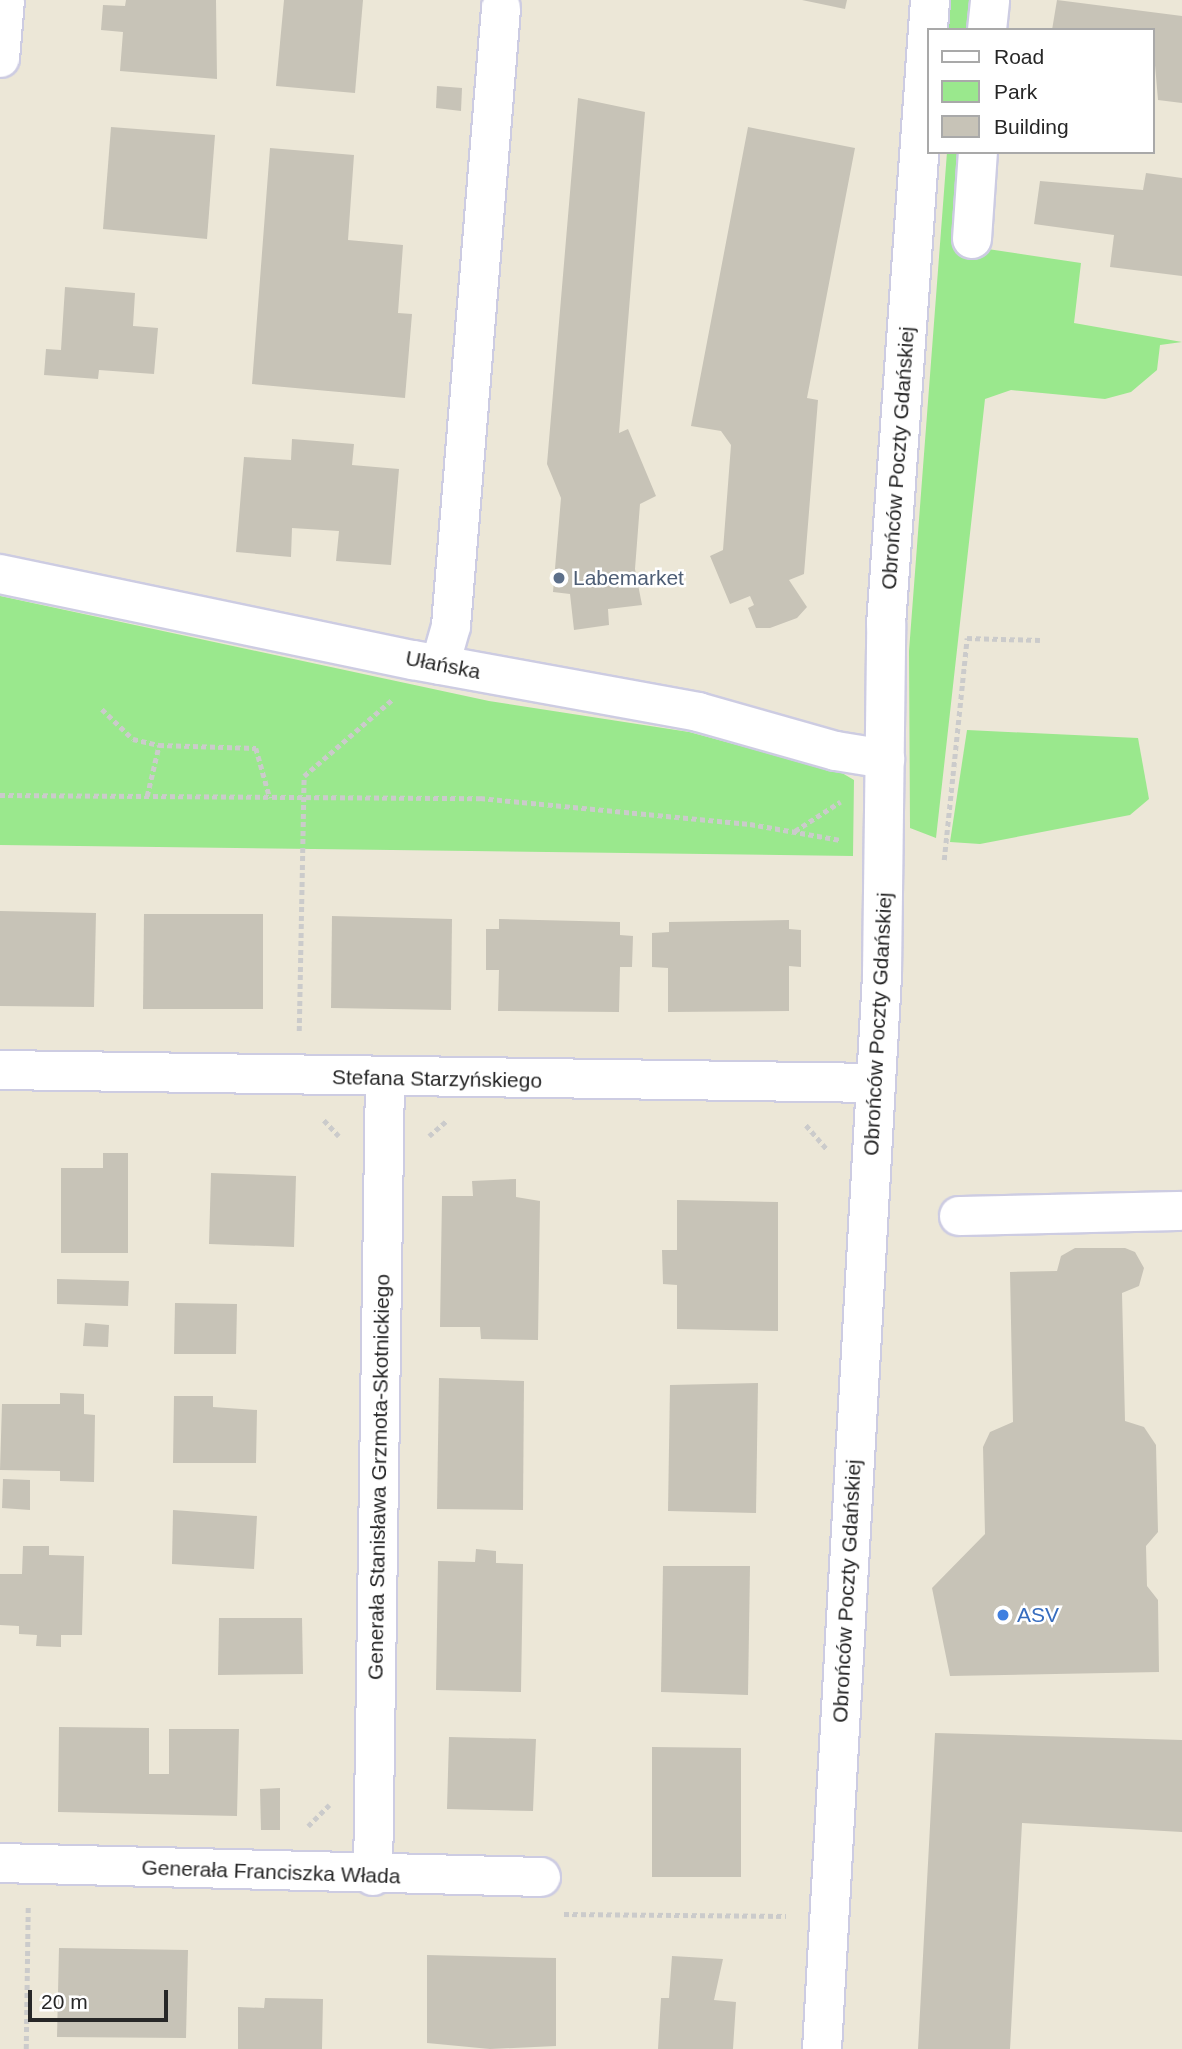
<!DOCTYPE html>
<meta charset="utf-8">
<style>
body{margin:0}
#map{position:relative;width:1182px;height:2049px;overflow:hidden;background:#ece7d7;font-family:Helvetica,sans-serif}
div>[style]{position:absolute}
.green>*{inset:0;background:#9ae88d}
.building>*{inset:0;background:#c7c3b7}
.path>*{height:4.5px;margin-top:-2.25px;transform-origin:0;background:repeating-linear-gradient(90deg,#cbcbcb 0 5px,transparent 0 8.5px)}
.roads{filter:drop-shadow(2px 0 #cdcce2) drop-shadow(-2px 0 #cdcce2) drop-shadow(0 2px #cdcce2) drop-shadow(0 -2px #cdcce2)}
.minor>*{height:38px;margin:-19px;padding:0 19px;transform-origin:19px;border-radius:19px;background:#fff}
.dots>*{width:19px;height:19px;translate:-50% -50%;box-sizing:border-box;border:4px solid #fff;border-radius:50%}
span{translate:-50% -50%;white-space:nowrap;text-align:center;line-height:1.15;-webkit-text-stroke:5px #fff;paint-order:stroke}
.street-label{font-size:21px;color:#272727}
.service-label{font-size:21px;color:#4e5e75}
.left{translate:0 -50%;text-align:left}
.shop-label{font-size:21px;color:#366cbe}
.legend{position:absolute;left:927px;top:28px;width:228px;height:126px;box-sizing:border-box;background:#fff;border:2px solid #a9a9a9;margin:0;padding:9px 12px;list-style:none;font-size:21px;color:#272727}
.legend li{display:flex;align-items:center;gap:14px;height:35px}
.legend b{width:35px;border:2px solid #a9a9a9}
.scale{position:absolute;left:28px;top:1990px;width:140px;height:32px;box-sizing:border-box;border:4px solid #272727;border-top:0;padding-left:9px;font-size:21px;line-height:24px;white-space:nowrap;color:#272727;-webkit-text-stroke:5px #fff;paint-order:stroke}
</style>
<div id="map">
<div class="green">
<div style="clip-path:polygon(948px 0,972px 0,970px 30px,945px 30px)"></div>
<div style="clip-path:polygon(947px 152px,961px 152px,954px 244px,1081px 263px,1074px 323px,1182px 342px,1160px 345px,1157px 370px,1131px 392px,1105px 399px,1011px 390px,985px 399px,936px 838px,910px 828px,909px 651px)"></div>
<div style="clip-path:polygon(0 596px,489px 701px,689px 732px,842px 773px,854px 780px,853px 856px,0 845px)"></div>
<div style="clip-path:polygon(967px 730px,1138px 738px,1149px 799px,1130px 815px,980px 844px,950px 842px)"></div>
</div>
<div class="building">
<div style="clip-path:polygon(126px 0,216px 0,217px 79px,120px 71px,123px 32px,101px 30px,103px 5px,125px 6px)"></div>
<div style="clip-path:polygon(284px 0,363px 0,355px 93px,276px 86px)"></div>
<div style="clip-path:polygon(802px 0,847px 0,845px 9px)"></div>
<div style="clip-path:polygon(1057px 0,1182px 16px,1182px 103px,1158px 100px,1152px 30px,1052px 30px)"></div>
<div style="clip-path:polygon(437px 86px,462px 88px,461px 111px,436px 108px)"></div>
<div style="clip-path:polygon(578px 98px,645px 112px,619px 433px,628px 429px,656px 496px,640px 504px,635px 569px,642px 605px,608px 609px,609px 625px,574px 630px,570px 594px,553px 592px,561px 498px,547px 464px)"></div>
<div style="clip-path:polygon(111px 127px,215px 135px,207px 239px,103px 229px)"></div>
<div style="clip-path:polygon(748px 127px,855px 148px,807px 398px,818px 400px,804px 574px,789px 580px,807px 607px,797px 618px,770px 628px,756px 628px,748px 608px,754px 605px,750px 596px,730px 604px,710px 556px,723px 550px,731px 445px,721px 431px,691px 426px)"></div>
<div style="clip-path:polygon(270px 148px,354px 155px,348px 240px,403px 245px,398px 313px,412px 314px,405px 398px,252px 384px)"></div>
<div style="clip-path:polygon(1146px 173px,1182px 178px,1182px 276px,1110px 267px,1114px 235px,1034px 224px,1040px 181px,1143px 190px)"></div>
<div style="clip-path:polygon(65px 287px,135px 293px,133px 326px,158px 328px,154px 374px,99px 370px,98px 379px,44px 375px,46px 349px,61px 350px)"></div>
<div style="clip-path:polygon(292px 439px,354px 444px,352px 465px,399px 469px,391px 565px,336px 561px,339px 531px,292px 528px,291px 557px,236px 552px,244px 457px,291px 460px)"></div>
<div style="clip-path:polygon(0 911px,96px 913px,94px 1007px,0 1006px)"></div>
<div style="clip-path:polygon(144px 914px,263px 914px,263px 1009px,143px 1009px)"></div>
<div style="clip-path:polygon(332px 916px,452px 919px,451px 1010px,331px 1008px)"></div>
<div style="clip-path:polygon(499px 919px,620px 922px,620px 935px,633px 936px,632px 967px,620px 967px,619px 1012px,498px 1011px,499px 970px,486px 970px,486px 929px,499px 929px)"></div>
<div style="clip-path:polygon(789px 920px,789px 929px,801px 930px,801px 967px,789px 966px,789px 1011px,668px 1012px,668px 968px,652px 967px,652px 933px,669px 932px,669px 922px)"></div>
<div style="clip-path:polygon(103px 1153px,128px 1153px,128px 1253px,61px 1253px,61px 1168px,103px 1168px)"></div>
<div style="clip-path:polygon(211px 1173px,296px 1176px,294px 1247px,209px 1244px)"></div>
<div style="clip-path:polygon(516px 1179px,516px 1197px,540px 1201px,538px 1340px,481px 1339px,480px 1327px,440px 1327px,442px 1196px,473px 1196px,472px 1181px)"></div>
<div style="clip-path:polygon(677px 1200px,778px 1202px,778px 1331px,677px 1329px,677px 1285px,663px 1284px,662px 1250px,677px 1250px)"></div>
<div style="clip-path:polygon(1075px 1248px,1125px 1248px,1135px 1252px,1144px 1268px,1139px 1286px,1122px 1293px,1125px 1421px,1144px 1427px,1156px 1445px,1158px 1532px,1146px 1546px,1147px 1586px,1158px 1600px,1159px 1672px,950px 1676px,932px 1588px,985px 1534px,983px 1447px,990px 1432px,1013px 1422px,1010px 1272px,1057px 1271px,1061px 1256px)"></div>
<div style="clip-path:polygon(57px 1279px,129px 1281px,128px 1306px,57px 1304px)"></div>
<div style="clip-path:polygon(175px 1303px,237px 1304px,236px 1354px,174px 1354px)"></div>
<div style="clip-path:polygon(85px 1323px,109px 1325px,108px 1347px,83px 1346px)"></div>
<div style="clip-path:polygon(439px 1378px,524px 1381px,523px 1510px,437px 1509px)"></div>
<div style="clip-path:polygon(758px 1383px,756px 1513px,668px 1511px,670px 1385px)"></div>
<div style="clip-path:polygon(60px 1393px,84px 1394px,84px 1414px,95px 1415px,94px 1482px,60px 1481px,60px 1471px,0 1470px,2px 1404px,60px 1404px)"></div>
<div style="clip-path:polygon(174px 1396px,213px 1396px,213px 1407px,257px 1410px,256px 1463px,173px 1463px)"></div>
<div style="clip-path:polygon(3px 1479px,30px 1480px,30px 1510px,2px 1508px)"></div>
<div style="clip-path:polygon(173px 1510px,257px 1516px,254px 1569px,172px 1564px)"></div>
<div style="clip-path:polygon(23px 1546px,49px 1546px,49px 1555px,84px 1556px,82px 1635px,61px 1635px,61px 1647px,36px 1646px,37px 1635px,19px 1634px,19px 1626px,0 1625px,0 1574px,22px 1574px)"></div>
<div style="clip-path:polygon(476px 1549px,496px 1551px,496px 1563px,523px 1564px,521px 1692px,436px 1690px,438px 1561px,475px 1562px)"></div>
<div style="clip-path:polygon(663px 1566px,750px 1566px,748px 1695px,661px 1692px)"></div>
<div style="clip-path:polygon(219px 1618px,302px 1618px,303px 1674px,218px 1675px)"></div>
<div style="clip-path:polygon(59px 1727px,149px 1728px,149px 1774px,169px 1774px,169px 1729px,239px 1729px,237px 1816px,58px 1812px)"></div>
<div style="clip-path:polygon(935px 1733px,1182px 1740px,1182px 1832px,1022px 1823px,1010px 2049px,918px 2049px)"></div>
<div style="clip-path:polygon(449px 1737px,536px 1739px,533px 1811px,447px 1809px)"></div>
<div style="clip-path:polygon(652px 1747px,741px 1748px,741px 1877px,652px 1877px)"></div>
<div style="clip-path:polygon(280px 1788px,280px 1830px,261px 1830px,260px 1789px)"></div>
<div style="clip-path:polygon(59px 1948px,188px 1950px,186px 2038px,57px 2037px)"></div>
<div style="clip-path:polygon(427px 1955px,556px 1958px,556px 2046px,490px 2049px,427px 2043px)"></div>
<div style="clip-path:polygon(672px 1956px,723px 1959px,714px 2000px,736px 2002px,733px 2049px,658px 2049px,661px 1998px,669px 1998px)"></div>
<div style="clip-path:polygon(265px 1998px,323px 1999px,322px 2049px,238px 2049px,238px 2007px,264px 2008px)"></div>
</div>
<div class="path">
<div style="left:102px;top:709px;width:43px;rotate:44.1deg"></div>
<div style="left:133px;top:739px;width:27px;rotate:13deg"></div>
<div style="left:0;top:795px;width:480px;rotate:0.4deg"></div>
<div style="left:480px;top:798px;width:271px;rotate:5.5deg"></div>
<div style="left:750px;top:824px;width:92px;rotate:10deg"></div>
<div style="left:147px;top:796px;width:52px;rotate:-76.8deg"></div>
<div style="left:159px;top:745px;width:97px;rotate:1.8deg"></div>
<div style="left:256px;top:748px;width:52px;rotate:74.4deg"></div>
<div style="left:795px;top:831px;width:54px;rotate:-32.8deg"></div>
<div style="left:944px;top:860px;width:223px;rotate:-84.1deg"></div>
<div style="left:967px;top:638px;width:73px;rotate:1.6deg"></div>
<div style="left:299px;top:1031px;width:255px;rotate:-88.9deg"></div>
<div style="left:304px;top:776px;width:118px;rotate:-40.9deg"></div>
<div style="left:324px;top:1120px;width:22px;rotate:47deg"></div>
<div style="left:806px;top:1125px;width:33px;rotate:49deg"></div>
<div style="left:429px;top:1136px;width:23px;rotate:-41deg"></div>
<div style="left:308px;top:1826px;width:30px;rotate:-45deg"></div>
<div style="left:564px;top:1914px;width:222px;rotate:0.5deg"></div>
<div style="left:26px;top:2049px;width:144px;rotate:-89.2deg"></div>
</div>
<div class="roads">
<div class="minor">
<div style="left:987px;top:30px;width:30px;rotate:-84deg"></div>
<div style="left:0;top:58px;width:58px;rotate:-85.1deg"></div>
<div style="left:972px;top:239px;width:87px;rotate:-86.1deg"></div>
<div style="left:0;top:574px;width:422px;rotate:11.8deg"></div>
<div style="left:413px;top:660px;width:290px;rotate:10.3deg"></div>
<div style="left:698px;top:712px;width:143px;rotate:15.8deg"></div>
<div style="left:836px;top:751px;width:50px;rotate:9.3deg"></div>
<div style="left:440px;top:665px;width:41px;rotate:-74.2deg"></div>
<div style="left:451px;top:626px;width:620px;rotate:-85.37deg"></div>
<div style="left:0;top:1070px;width:874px;rotate:0.85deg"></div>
<div style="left:959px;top:1216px;width:221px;rotate:-1.3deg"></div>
<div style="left:0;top:1863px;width:541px;rotate:1.48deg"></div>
<div style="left:373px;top:1876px;width:798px;rotate:-89.14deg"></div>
<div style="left:822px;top:2049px;width:1076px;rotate:-86.8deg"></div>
<div style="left:882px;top:975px;width:350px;rotate:-89.3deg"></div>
<div style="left:886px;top:625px;width:627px;rotate:-85.97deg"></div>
</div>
</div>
<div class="dots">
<div style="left:559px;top:578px;background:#5c6f8a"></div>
<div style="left:1003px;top:1615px;background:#3f7fe0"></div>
</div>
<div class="street-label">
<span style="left:898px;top:458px;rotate:-86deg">Obrońców Poczty Gdańskiej</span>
<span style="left:443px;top:665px;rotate:11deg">Ułańska</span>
<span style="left:878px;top:1024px;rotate:-87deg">Obrońców Poczty Gdańskiej</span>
<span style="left:437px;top:1079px;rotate:1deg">Stefana Starzyńskiego</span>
<span style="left:379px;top:1477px;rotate:-89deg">Generała Stanisława Grzmota-Skotnickiego</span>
<span style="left:847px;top:1591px;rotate:-87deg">Obrońców Poczty Gdańskiej</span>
<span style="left:271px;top:1872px;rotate:2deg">Generała Franciszka Włada</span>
</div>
<div class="service-label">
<span class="left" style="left:573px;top:578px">Labemarket</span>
</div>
<div class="shop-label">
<span class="left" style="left:1017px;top:1615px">ASV</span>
</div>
<ul class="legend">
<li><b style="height:9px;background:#fff"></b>Road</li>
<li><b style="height:19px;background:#9ae88d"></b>Park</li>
<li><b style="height:19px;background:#c7c3b7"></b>Building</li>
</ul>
<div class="scale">20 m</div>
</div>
